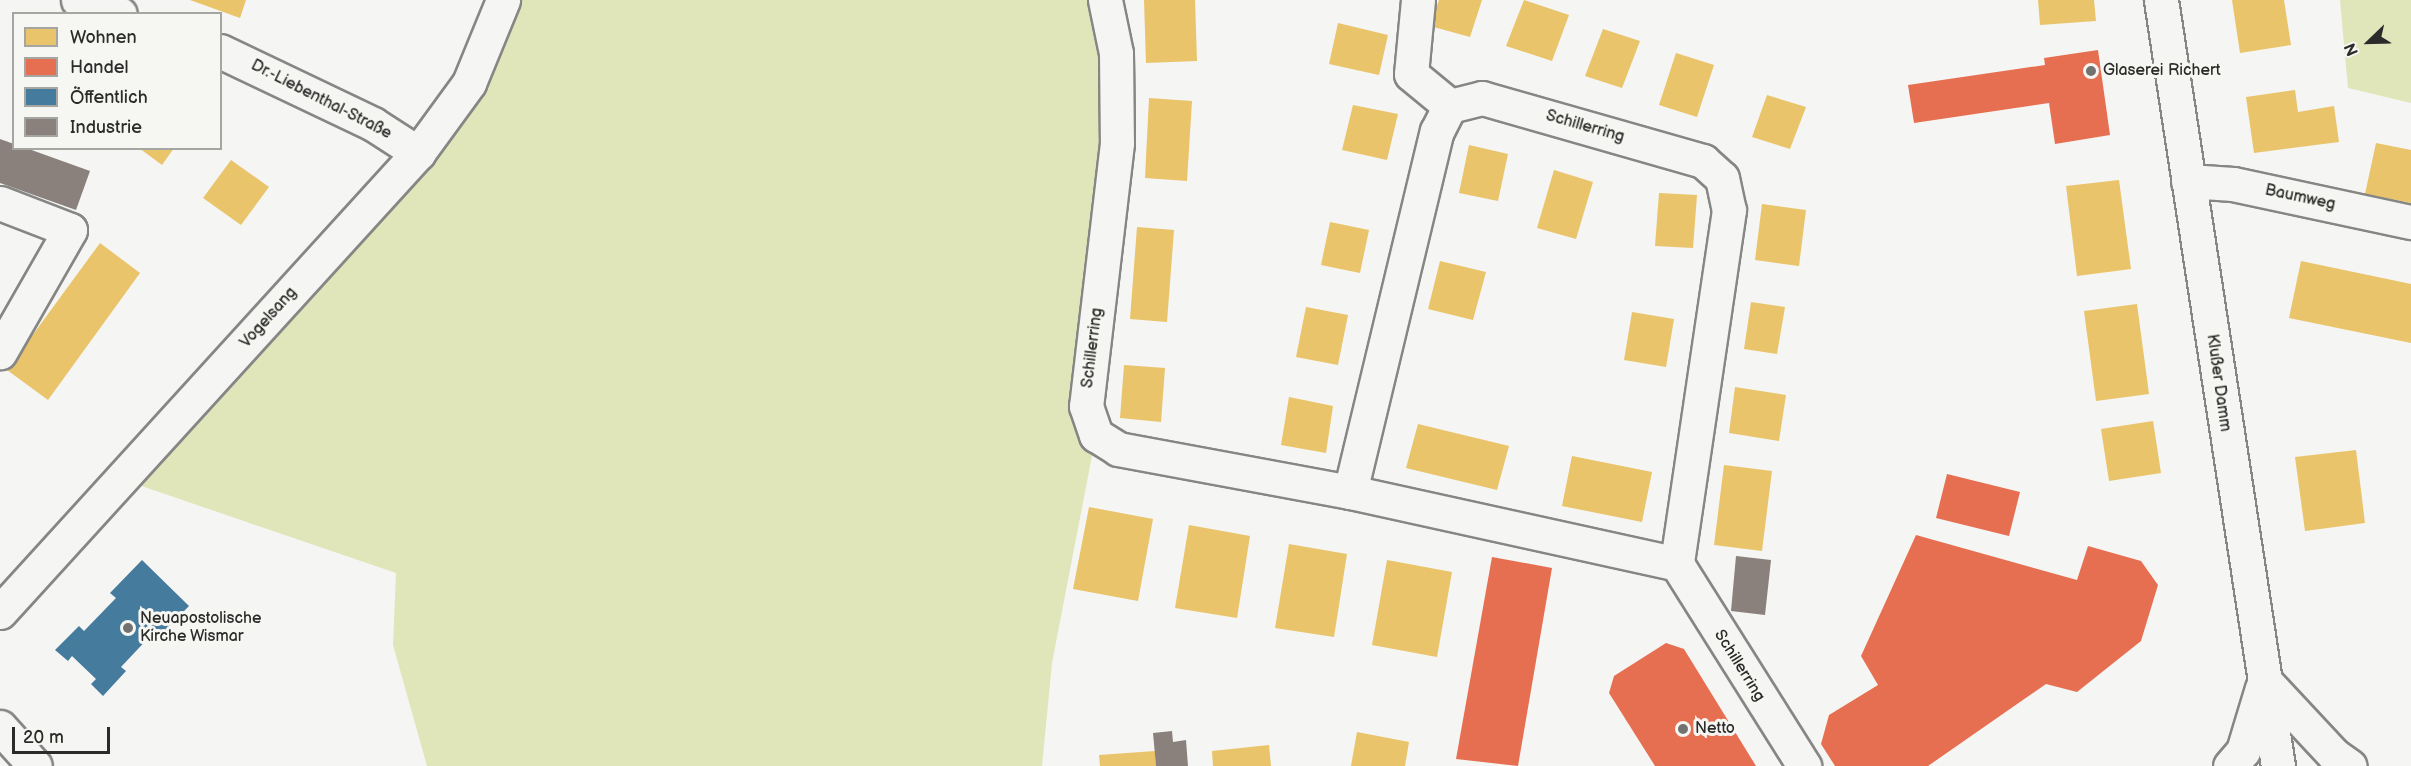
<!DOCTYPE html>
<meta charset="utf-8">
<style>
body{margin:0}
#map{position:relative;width:2411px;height:766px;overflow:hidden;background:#f5f5f3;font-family:"Balsamiq Sans",sans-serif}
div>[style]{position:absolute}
.green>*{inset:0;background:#e0e6ba}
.homes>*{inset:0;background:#e9c46a}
.shops>*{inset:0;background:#e76f51}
.public>*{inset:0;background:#457b9d}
.industry>*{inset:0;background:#8a817c}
.roads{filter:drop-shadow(2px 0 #868685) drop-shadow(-2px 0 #868685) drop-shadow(0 2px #868685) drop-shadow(0 -2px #868685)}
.minor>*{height:33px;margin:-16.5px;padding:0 16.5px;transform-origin:16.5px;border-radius:16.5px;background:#f5f5f3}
.major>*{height:33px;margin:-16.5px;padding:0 16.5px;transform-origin:16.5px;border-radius:16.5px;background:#f5f5f3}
.dots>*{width:16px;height:16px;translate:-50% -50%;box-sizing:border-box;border:3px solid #f6f6f2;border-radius:50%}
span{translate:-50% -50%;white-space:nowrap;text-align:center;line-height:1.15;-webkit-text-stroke:6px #f6f6f2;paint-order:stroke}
.poi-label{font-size:16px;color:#2b2b2b}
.left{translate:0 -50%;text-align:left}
.street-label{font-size:16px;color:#2b2b2b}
.legend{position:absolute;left:12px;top:12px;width:210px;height:138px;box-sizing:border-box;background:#f6f6f2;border:2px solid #a5a5a2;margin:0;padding:8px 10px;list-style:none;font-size:18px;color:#2b2b2b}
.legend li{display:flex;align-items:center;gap:12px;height:30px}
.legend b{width:30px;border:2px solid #a5a5a2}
.north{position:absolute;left:2339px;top:12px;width:60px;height:60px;-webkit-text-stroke:4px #f6f6f2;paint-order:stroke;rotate:247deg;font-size:16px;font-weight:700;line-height:24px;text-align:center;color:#2b2b2b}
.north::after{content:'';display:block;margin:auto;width:21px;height:27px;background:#2b2b2b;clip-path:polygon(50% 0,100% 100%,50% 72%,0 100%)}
.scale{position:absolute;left:12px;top:727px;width:98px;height:27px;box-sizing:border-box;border:3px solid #2b2b2b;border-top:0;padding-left:8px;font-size:18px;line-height:21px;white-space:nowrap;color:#2b2b2b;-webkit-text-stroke:4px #f6f6f2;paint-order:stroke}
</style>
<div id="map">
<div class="green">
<div style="clip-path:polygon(503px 0,1105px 0,1096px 435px,1052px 663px,1042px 766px,427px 766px,393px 645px,396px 573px,121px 479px,418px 153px)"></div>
<div style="clip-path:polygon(2340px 0,2411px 0,2411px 103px,2348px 88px)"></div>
</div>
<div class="homes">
<div style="clip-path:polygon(190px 0,246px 0,240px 18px)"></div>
<div style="clip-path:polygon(1144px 0,1195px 0,1197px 61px,1146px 63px)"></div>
<div style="clip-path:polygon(1439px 0,1482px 0,1470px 37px,1430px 26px)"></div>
<div style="clip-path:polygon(1524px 0,1569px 15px,1552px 61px,1506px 46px)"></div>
<div style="clip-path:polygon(2038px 0,2094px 0,2096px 21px,2040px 25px)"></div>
<div style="clip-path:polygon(2232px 0,2284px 0,2291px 45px,2240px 53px)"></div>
<div style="clip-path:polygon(1338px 23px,1388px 35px,1379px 75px,1329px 64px)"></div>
<div style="clip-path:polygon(1603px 29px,1640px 41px,1622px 88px,1585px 76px)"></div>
<div style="clip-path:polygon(1676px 53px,1714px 65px,1697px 117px,1659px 105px)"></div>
<div style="clip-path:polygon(2295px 90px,2298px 112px,2334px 106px,2339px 142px,2254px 153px,2246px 97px)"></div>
<div style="clip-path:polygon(1767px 95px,1806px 107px,1790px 149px,1752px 137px)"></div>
<div style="clip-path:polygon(1149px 98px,1192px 101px,1187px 181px,1145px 178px)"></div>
<div style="clip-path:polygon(1353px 105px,1398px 114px,1387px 160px,1342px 150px)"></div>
<div style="clip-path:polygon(2376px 143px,2411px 150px,2411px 203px,2365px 194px)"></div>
<div style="clip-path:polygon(1469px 145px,1508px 154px,1498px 201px,1459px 193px)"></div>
<div style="clip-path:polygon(139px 148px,174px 148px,162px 165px)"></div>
<div style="clip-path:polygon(231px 160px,269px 187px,241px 225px,203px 198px)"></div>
<div style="clip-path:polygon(1554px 170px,1593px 182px,1576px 239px,1537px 228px)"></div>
<div style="clip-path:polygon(2119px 180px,2131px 269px,2077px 276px,2066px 186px)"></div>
<div style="clip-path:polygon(1659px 193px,1697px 195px,1693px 248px,1655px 246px)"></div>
<div style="clip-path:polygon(1762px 204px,1806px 210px,1799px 266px,1755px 260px)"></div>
<div style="clip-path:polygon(1330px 222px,1369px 230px,1360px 273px,1321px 265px)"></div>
<div style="clip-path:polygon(1137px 227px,1174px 230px,1167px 322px,1130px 319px)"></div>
<div style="clip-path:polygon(100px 243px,140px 273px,48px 400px,7px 370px)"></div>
<div style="clip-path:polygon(1440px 261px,1486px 272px,1473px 320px,1428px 309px)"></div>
<div style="clip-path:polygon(2301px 261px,2411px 284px,2411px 343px,2289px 318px)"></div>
<div style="clip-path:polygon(1751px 302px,1785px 307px,1777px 354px,1744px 349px)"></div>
<div style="clip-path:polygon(2137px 304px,2149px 394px,2096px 401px,2084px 311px)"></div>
<div style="clip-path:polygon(1306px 307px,1348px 315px,1338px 365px,1296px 357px)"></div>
<div style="clip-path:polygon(1632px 312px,1674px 319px,1666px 367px,1624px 360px)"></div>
<div style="clip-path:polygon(1124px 365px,1165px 368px,1161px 422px,1120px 418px)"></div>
<div style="clip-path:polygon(1735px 387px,1786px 395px,1779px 441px,1729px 433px)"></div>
<div style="clip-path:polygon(1289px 397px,1333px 406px,1326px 453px,1281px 445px)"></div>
<div style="clip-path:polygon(2153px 421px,2161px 473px,2109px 481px,2101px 429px)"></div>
<div style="clip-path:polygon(1418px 424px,1509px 446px,1497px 490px,1406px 468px)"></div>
<div style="clip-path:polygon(2356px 450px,2365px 523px,2305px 531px,2295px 457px)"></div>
<div style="clip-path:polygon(1572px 456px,1652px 472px,1642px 522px,1562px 506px)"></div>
<div style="clip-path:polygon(1724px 465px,1772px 471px,1762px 551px,1714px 545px)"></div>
<div style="clip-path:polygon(1089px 507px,1153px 519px,1138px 601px,1073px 589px)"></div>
<div style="clip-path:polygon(1189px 525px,1250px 536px,1237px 618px,1175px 608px)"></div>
<div style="clip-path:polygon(1289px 544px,1347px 554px,1334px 637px,1275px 628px)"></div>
<div style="clip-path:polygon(1387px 560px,1452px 572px,1437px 657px,1372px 645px)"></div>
<div style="clip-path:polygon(1357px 732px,1409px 742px,1405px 766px,1351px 766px)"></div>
<div style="clip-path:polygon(1269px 745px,1271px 766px,1213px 766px,1212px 751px)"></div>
<div style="clip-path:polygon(1155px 751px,1156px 766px,1100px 766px,1099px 755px)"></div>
</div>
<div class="shops">
<div style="clip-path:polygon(2098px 50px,2110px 135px,2055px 144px,2049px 103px,1914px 123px,1908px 85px,2045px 65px,2044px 58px)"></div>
<div style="clip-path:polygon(1947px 474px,2020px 492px,2009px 536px,1936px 518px)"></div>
<div style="clip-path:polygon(1916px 535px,2077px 580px,2088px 546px,2141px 561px,2158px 585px,2141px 641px,2077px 692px,2046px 684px,1928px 766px,1835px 766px,1821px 744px,1829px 715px,1878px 685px,1861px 656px)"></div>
<div style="clip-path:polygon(1492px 557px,1552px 568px,1518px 766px,1456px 759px)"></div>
<div style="clip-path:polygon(1666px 643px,1684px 649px,1756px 766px,1655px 766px,1609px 693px,1614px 676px)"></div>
</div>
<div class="public">
<div style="clip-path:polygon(142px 560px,189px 606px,157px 639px,153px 633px,121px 667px,126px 671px,103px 696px,91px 684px,96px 679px,72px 656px,68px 661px,55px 650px,79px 626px,84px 631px,116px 598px,110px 593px)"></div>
</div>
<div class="industry">
<div style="clip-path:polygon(0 139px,14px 144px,14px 148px,26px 148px,90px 171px,76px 210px,0 183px)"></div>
<div style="clip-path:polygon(1736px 556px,1771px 560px,1765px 615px,1731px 611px)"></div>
<div style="clip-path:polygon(1172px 731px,1173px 742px,1186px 740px,1188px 766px,1156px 766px,1153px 733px)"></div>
</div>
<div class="roads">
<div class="minor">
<div style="left:78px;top:0;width:44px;rotate:18.4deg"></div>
<div style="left:1105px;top:0;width:54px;rotate:78.3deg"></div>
<div style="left:1116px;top:53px;width:90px;rotate:89.4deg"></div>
<div style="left:1117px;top:143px;width:265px;rotate:96.7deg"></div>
<div style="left:1086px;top:406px;width:31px;rotate:71deg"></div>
<div style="left:1096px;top:435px;width:26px;rotate:32deg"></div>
<div style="left:1118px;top:449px;width:236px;rotate:10.5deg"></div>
<div style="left:1350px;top:492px;width:335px;rotate:12.4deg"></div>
<div style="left:1418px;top:0;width:74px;rotate:95.4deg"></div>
<div style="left:1411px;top:74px;width:50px;rotate:39.4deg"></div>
<div style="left:220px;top:51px;width:170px;rotate:25.5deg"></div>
<div style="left:373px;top:124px;width:54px;rotate:32.8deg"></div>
<div style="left:2188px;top:181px;width:45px;rotate:3.8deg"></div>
<div style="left:2233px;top:184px;width:182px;rotate:12.1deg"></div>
<div style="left:0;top:203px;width:75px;rotate:21.1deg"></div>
<div style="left:70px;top:230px;width:141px;rotate:119.8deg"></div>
<div style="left:1350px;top:492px;width:371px;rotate:-76.5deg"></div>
<div style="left:1437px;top:131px;width:28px;rotate:-63deg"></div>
<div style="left:1450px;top:106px;width:33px;rotate:-14deg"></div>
<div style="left:1482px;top:98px;width:230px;rotate:15.9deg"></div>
<div style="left:1703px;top:161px;width:25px;rotate:42deg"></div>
<div style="left:1722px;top:178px;width:33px;rotate:78deg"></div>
<div style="left:1729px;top:210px;width:358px;rotate:98.4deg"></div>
<div style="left:1677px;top:564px;width:239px;rotate:57.8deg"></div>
<div style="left:0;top:612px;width:621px;rotate:-47.68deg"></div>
<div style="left:418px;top:153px;width:87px;rotate:-53.9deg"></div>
<div style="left:469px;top:83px;width:90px;rotate:-67.7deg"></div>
</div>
<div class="major">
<div style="left:2161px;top:0;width:775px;rotate:81.32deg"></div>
<div style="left:2264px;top:680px;width:103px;rotate:47deg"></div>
<div style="left:2334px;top:755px;width:19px;rotate:35deg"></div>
<div style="left:0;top:727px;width:52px;rotate:48.1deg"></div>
<div style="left:2230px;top:766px;width:20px;rotate:-49deg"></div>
<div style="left:2243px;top:751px;width:66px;rotate:-73.2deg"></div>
</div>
</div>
<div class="dots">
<div style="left:2091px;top:71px;background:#727271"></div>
<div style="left:128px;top:628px;background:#727271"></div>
<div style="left:1683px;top:729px;background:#727271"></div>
</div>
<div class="poi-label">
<span class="left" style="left:2103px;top:71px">Glaserei Richert</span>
<span class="left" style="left:140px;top:628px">Neuapostolische<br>Kirche Wismar</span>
<span class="left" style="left:1695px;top:729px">Netto</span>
</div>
<div class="street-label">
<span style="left:321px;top:100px;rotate:27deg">Dr.-Liebenthal-Straße</span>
<span style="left:1585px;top:127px;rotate:16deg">Schillerring</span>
<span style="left:2300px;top:198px;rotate:12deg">Baumweg</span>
<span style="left:269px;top:318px;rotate:-48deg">Vogelsang</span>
<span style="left:1093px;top:348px;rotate:-83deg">Schillerring</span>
<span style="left:2218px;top:383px;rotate:82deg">Klußer Damm</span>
<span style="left:1739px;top:666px;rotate:58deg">Schillerring</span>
</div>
<ul class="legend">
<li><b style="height:16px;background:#e9c46a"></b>Wohnen</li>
<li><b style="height:16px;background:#e76f51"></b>Handel</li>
<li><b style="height:16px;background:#457b9d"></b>Öffentlich</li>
<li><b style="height:16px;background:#8a817c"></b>Industrie</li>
</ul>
<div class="north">N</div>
<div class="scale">20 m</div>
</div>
